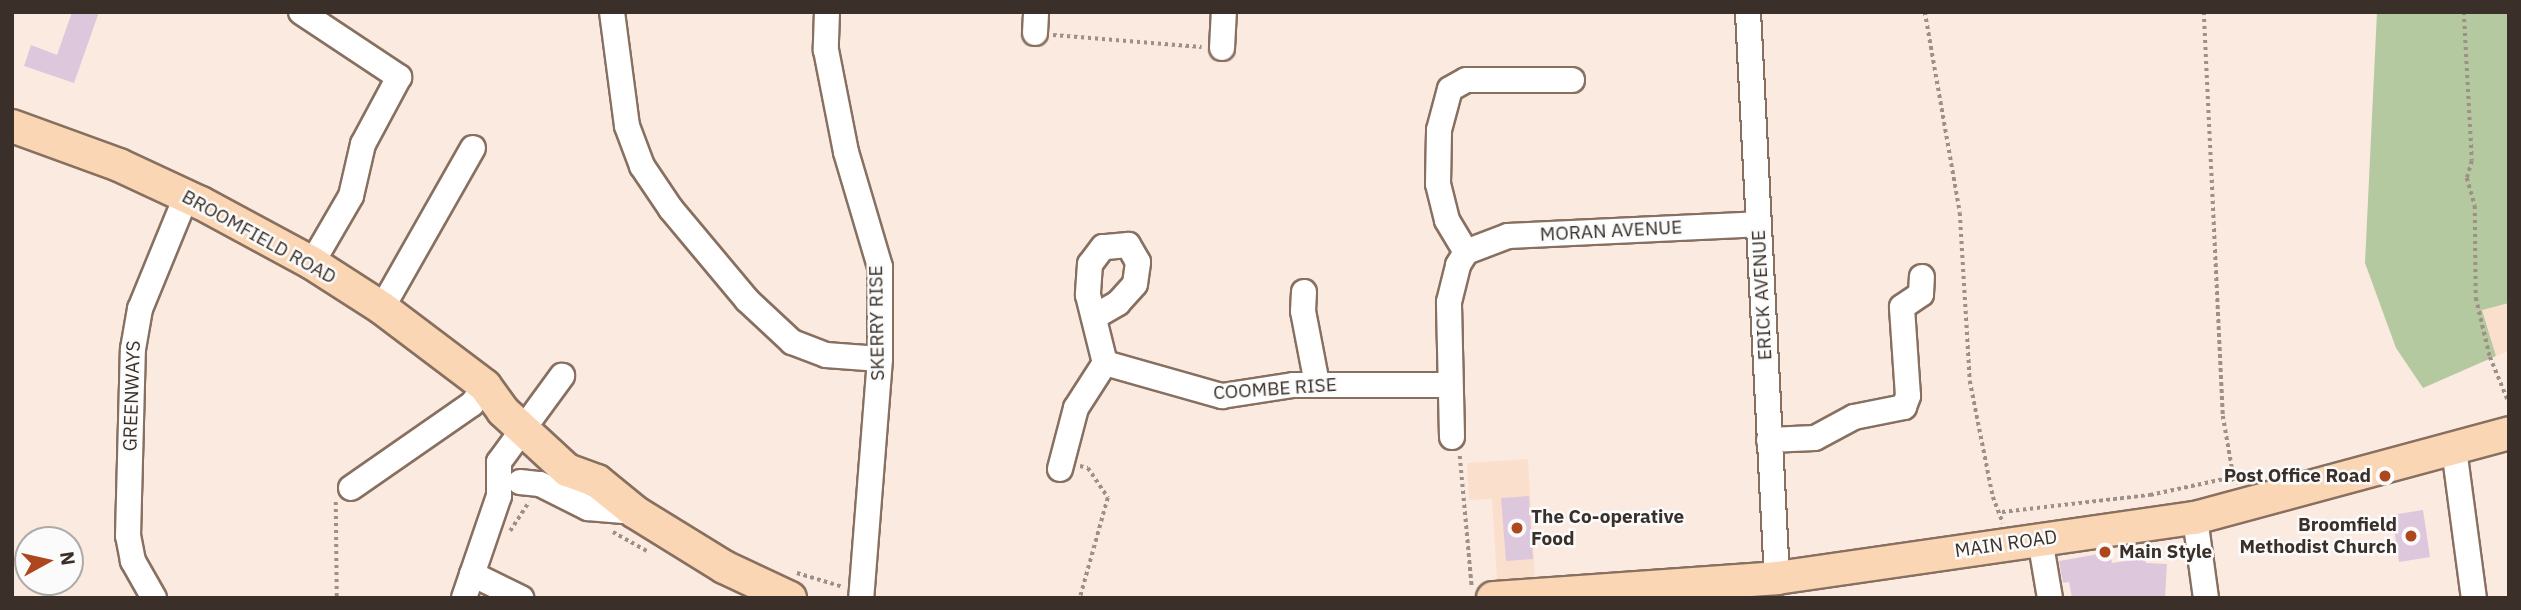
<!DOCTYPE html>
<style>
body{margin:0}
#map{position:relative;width:2521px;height:610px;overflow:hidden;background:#fbeae0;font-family:"IBM Plex Sans",sans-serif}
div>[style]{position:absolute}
.built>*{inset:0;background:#fbdfcd}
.green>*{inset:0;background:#b4c9a0}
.building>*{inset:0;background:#dcc7dd}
.path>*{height:3.5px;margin-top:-1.75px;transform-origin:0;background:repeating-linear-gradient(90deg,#9d9087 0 3.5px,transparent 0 7px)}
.roads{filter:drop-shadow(2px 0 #887060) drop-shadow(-2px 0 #887060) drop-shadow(0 2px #887060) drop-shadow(0 -2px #887060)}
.minor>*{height:24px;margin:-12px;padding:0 12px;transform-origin:12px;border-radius:12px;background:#fff}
.major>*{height:32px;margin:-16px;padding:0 16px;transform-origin:16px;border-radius:16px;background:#fbd6b4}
.dots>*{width:19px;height:19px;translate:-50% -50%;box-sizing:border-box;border:4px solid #fbfbfb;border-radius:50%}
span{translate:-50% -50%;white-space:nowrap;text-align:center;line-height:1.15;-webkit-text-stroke:5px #fbfbfb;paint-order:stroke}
.street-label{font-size:19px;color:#3a3029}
.poi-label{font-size:19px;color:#3a3029;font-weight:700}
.right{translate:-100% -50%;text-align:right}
.left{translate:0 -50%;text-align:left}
.frame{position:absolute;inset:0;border:14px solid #3a3029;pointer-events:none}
.north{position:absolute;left:14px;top:526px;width:70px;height:70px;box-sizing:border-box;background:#fbfbfb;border:2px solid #aeaaa7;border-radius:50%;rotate:82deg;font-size:19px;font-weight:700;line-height:28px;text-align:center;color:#3a3029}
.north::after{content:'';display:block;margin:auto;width:24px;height:32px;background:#ad471e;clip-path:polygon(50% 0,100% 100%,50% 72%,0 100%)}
</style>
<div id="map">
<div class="built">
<div style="clip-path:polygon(2509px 303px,2509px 351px,2496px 356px,2482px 309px)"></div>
<div style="clip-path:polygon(1528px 459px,1535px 578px,1497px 580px,1492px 499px,1469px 500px,1467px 463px)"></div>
</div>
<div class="green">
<div style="clip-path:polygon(2377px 12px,2509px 12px,2509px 303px,2482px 310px,2496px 356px,2423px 388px,2396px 348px,2365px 263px)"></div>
</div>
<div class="building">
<div style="clip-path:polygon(72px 12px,99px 12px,74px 83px,24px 66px,31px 45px,57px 55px)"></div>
<div style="clip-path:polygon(1529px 496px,1533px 559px,1506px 561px,1501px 498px)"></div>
<div style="clip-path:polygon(2423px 510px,2430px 557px,2399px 562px,2392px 515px)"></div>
<div style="clip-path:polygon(2110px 552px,2112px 563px,2145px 558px,2146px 563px,2167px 564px,2165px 598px,2072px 598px,2069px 582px,2063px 583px,2059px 561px)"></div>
</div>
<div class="path">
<div style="left:1925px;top:12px;width:204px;rotate:80.1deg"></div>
<div style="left:1960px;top:213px;width:168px;rotate:86.6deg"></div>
<div style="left:1970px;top:381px;width:118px;rotate:78.8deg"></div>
<div style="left:1993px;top:497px;width:28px;rotate:69deg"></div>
<div style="left:2204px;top:12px;width:404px;rotate:87.3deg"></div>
<div style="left:2223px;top:416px;width:70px;rotate:80.1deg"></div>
<div style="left:2464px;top:12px;width:149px;rotate:86.9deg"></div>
<div style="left:2472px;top:161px;width:18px;rotate:106deg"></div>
<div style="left:2467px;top:178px;width:29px;rotate:74deg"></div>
<div style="left:2475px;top:206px;width:92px;rotate:89.4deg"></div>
<div style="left:2476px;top:298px;width:61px;rotate:76.7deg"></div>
<div style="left:2490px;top:357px;width:50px;rotate:67.6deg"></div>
<div style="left:1053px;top:35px;width:149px;rotate:4.6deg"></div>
<div style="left:1460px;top:456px;width:132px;rotate:84.8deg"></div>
<div style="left:1080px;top:466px;width:8px;rotate:14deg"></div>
<div style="left:1088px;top:468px;width:36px;rotate:56deg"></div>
<div style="left:1108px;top:498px;width:104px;rotate:105.6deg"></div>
<div style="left:336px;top:502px;width:96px;rotate:89.4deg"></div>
<div style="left:2002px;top:512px;width:149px;rotate:-6.6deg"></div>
<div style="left:2150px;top:495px;width:85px;rotate:-12.2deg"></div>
<div style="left:510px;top:531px;width:35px;rotate:-57deg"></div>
<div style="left:613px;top:532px;width:41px;rotate:29.1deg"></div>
<div style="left:797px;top:573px;width:48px;rotate:16.9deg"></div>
</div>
<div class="roads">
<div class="minor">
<div style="left:301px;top:12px;width:118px;rotate:33.6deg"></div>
<div style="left:399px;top:77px;width:76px;rotate:118.2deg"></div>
<div style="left:363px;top:144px;width:53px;rotate:103deg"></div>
<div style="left:351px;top:196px;width:78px;rotate:120.2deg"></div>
<div style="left:612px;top:12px;width:115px;rotate:82.5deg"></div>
<div style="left:627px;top:126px;width:43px;rotate:69.4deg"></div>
<div style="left:642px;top:166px;width:52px;rotate:56deg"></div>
<div style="left:671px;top:209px;width:119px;rotate:50.1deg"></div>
<div style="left:747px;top:300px;width:62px;rotate:43deg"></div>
<div style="left:792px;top:342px;width:36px;rotate:21deg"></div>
<div style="left:826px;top:355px;width:54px;rotate:4.2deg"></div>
<div style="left:827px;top:12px;width:38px;rotate:92deg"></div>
<div style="left:826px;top:50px;width:104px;rotate:78.9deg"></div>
<div style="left:846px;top:152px;width:120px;rotate:73.5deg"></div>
<div style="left:880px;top:267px;width:92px;rotate:90deg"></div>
<div style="left:880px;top:359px;width:240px;rotate:94.5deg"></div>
<div style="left:1748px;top:12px;width:567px;rotate:87.07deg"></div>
<div style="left:1035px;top:33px;width:21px;rotate:-87deg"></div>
<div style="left:1222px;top:48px;width:36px;rotate:-87deg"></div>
<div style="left:1466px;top:252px;width:37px;rotate:-121deg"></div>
<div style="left:1447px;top:220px;width:37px;rotate:-104deg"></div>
<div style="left:1438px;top:184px;width:54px;rotate:-88.9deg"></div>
<div style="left:1439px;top:130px;width:42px;rotate:-75deg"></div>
<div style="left:1450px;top:89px;width:18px;rotate:-29deg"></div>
<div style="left:1466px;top:80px;width:106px"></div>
<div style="left:1304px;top:292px;width:19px;rotate:93deg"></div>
<div style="left:1303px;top:311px;width:74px;rotate:79.1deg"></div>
<div style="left:382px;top:308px;width:184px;rotate:-60.4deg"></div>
<div style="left:1094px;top:317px;width:28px;rotate:-30deg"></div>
<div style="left:1118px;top:303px;width:25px;rotate:-48deg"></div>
<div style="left:1135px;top:284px;width:22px;rotate:-82deg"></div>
<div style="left:1138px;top:262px;width:20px;rotate:-120deg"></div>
<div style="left:1128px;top:245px;width:25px;rotate:175deg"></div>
<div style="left:1103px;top:247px;width:21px;rotate:127deg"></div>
<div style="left:1090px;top:264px;width:31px;rotate:94deg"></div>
<div style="left:1088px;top:295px;width:70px;rotate:76deg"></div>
<div style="left:1452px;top:437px;width:135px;rotate:-91.3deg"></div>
<div style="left:1449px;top:302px;width:38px;rotate:-76deg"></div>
<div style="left:1458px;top:265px;width:15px;rotate:-58deg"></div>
<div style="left:1466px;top:252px;width:45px;rotate:-20.9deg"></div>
<div style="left:1508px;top:236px;width:250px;rotate:-2.7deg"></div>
<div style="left:1769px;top:440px;width:46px;rotate:-2.5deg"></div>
<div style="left:1815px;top:438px;width:44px;rotate:-28.3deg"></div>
<div style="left:1854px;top:417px;width:51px;rotate:-11.3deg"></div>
<div style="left:1904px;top:407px;width:12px;rotate:-70deg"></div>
<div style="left:1908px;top:396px;width:89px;rotate:-93.9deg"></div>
<div style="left:1902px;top:307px;width:23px;rotate:-34deg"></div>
<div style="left:1921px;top:294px;width:17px;rotate:-87deg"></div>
<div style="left:2454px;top:449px;width:150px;rotate:82.4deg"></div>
<div style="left:1060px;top:469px;width:63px;rotate:-75.3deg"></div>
<div style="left:1076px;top:408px;width:54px;rotate:-57.2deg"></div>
<div style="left:1105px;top:363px;width:122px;rotate:15.8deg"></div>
<div style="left:1222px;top:396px;width:72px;rotate:-8.8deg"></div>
<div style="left:1293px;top:385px;width:157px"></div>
<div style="left:520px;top:482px;width:20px;rotate:6deg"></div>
<div style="left:540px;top:484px;width:54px;rotate:26.6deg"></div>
<div style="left:588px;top:508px;width:47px;rotate:4.9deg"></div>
<div style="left:351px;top:488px;width:147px;rotate:-34.8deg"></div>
<div style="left:472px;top:404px;width:22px;rotate:-54deg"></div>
<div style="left:2195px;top:518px;width:81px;rotate:82.2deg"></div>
<div style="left:2040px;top:539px;width:60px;rotate:80.4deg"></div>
<div style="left:472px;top:574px;width:55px;rotate:26.1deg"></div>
<div style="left:154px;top:598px;width:43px;rotate:-119.6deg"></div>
<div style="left:133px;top:561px;width:25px;rotate:-101deg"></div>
<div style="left:128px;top:536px;width:187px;rotate:-88.5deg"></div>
<div style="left:133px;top:349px;width:41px;rotate:-80.1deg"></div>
<div style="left:140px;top:309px;width:121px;rotate:-67.7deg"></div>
<div style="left:464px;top:598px;width:108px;rotate:-71.1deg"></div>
<div style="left:499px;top:496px;width:34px;rotate:-90deg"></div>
<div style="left:499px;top:462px;width:107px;rotate:-53.8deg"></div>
</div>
<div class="major">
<div style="left:12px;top:126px;width:114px;rotate:20deg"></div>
<div style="left:119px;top:165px;width:90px;rotate:24.9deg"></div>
<div style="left:201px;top:203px;width:126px;rotate:28.4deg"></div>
<div style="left:312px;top:263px;width:83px;rotate:32.7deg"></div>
<div style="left:382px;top:308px;width:129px;rotate:37.1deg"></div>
<div style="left:485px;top:386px;width:31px;rotate:54deg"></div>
<div style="left:503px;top:411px;width:87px;rotate:42.7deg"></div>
<div style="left:567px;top:470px;width:32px;rotate:20deg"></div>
<div style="left:597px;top:481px;width:49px;rotate:39.2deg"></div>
<div style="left:635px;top:512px;width:105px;rotate:31.7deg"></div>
<div style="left:724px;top:567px;width:73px;rotate:25.2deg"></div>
<div style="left:1493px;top:598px;width:285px;rotate:-4deg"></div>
<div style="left:1777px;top:578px;width:422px;rotate:-8.2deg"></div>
<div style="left:2195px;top:518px;width:325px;rotate:-15.1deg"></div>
</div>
</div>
<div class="dots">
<div style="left:2385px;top:476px;background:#ad471e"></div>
<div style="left:1517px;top:528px;background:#ad471e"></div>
<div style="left:2411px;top:536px;background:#ad471e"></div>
<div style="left:2105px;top:552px;background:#ad471e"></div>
</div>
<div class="street-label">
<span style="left:1611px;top:231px;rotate:-3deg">MORAN AVENUE</span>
<span style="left:259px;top:237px;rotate:29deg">BROOMFIELD ROAD</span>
<span style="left:1762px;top:295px;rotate:-93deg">ERICK AVENUE</span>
<span style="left:877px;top:323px;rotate:-91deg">SKERRY RISE</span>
<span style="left:1275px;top:389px;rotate:-4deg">COOMBE RISE</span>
<span style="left:132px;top:396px;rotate:-88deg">GREENWAYS</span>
<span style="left:2006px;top:544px;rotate:-8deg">MAIN ROAD</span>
</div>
<div class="poi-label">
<span class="right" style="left:2371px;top:476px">Post Office Road</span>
<span class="left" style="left:1531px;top:528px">The Co-operative<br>Food</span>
<span class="right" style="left:2397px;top:536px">Broomfield<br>Methodist Church</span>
<span class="left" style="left:2119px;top:552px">Main Style</span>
</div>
<div class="frame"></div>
<div class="north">N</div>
</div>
